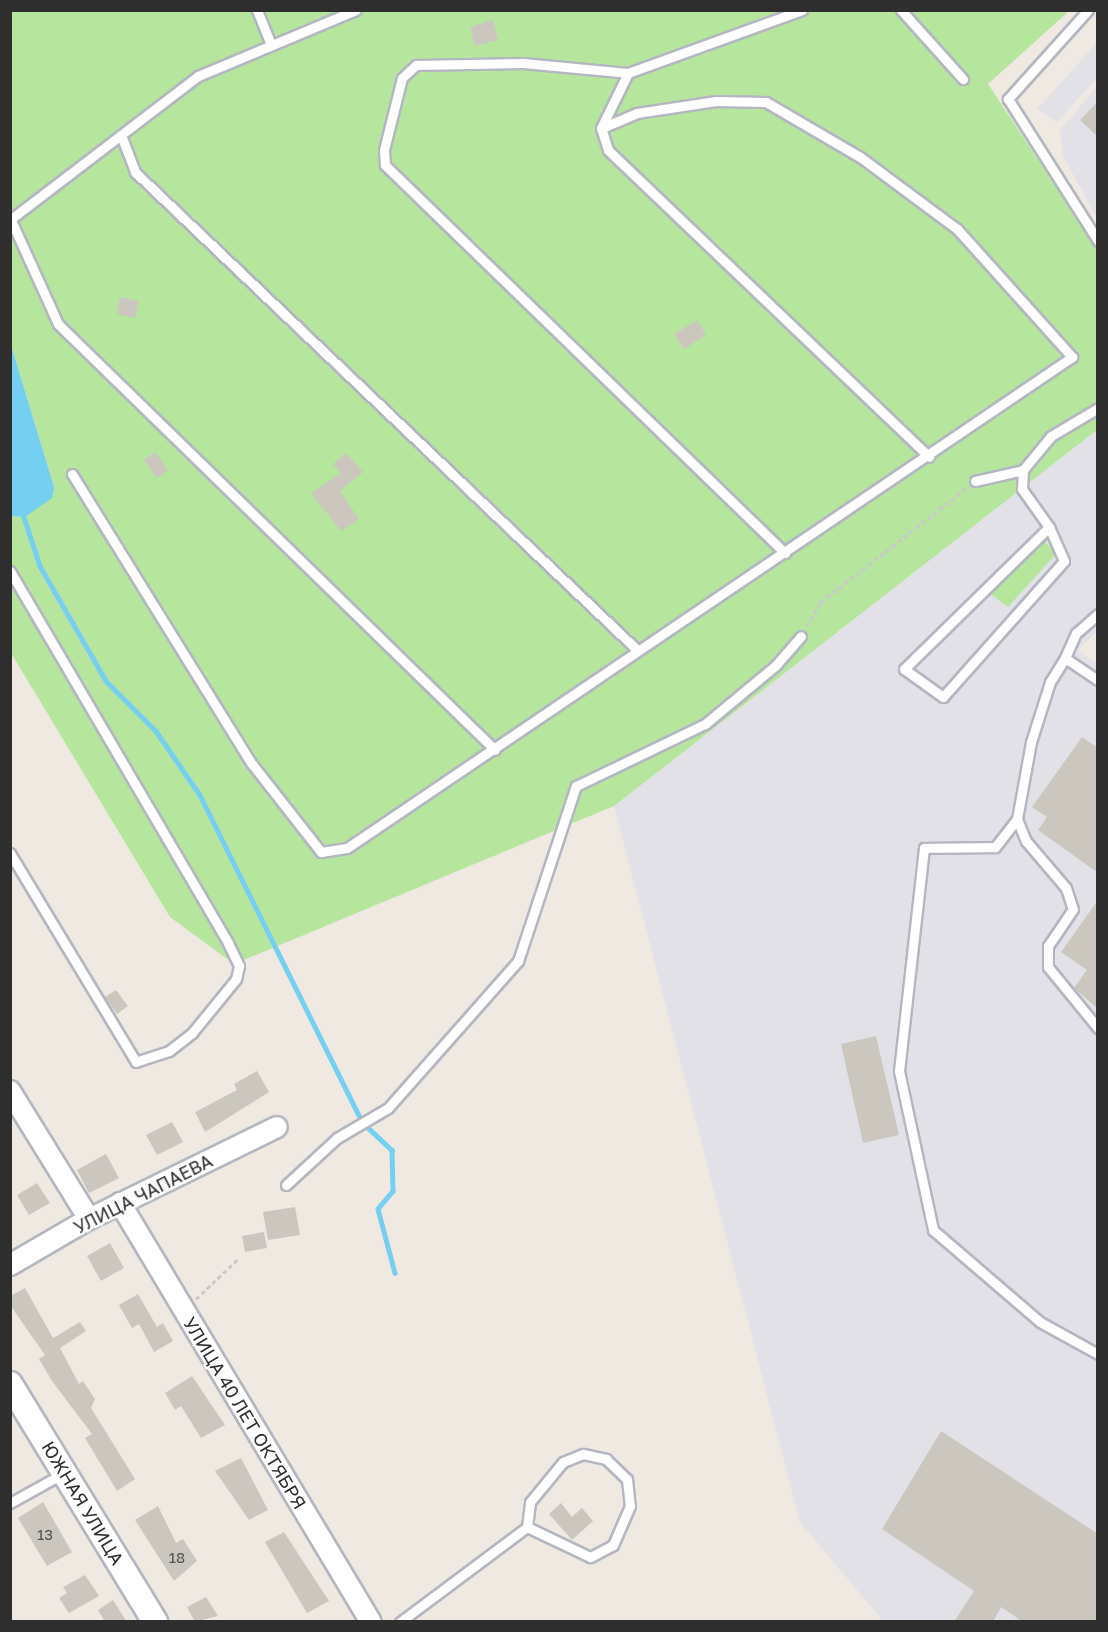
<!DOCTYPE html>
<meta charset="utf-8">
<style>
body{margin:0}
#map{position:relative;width:1108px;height:1632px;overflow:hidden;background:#efe9e1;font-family:"Golos Text",sans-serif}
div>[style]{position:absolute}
.industrial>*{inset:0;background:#e3e1e8}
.green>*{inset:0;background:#b6e59e}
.water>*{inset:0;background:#75cff0}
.stream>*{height:4.5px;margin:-2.25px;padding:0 2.25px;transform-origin:2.25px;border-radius:2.25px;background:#75cff0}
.building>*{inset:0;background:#cbc7bf}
.path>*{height:3px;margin-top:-1.5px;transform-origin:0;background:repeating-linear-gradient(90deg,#c9c9c9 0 4.5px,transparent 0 7.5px)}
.roads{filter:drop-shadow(2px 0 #b4b7c1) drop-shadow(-2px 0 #b4b7c1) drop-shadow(0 2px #b4b7c1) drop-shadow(0 -2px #b4b7c1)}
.service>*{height:9px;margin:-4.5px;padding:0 4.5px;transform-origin:4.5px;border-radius:4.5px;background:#fff}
.minor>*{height:20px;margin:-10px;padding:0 10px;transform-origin:10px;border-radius:10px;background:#fff}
.tertiary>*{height:24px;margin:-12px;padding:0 12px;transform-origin:12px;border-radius:12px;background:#fff}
span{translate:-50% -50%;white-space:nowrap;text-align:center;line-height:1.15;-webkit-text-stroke:4.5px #fff;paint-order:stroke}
.number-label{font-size:15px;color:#555452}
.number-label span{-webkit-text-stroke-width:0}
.street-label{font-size:18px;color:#2e2e2e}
.frame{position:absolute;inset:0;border:12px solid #2e2e2e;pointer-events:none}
</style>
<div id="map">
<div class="industrial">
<div style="clip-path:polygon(1097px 43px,1097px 78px,1057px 122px,1037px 109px)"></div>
<div style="clip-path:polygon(1097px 87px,1097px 218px,1063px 156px,1060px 130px)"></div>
<div style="clip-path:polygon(1097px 430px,1097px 631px,1078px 650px,1098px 665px,1097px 1621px,883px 1621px,800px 1522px,614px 806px)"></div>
</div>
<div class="green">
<div style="clip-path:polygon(11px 11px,1069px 11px,988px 84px,1097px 249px,1097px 430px,614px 806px,234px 964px,170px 917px,11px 653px,11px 516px,25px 517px,54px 487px,11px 345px)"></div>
<div style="clip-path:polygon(1045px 541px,1056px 554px,1008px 607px,989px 593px)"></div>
</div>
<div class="water">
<div style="clip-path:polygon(11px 345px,54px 487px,52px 498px,25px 517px,11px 516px)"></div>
</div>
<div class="stream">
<div style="left:23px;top:514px;width:55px;rotate:71.9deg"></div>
<div style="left:40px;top:566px;width:133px;rotate:60.1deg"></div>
<div style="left:106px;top:681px;width:71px;rotate:45deg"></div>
<div style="left:156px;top:731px;width:78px;rotate:55.5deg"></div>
<div style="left:200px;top:795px;width:366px;rotate:63.6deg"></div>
<div style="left:363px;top:1123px;width:40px;rotate:43deg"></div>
<div style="left:392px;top:1150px;width:41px;rotate:88.6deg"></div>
<div style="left:393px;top:1191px;width:23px;rotate:130deg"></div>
<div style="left:378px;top:1209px;width:66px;rotate:75.1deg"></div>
</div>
<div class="building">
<div style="clip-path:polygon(493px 20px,498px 40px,475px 46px,470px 27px)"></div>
<div style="clip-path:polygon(1098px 101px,1098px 137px,1080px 120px)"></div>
<div style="clip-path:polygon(120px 297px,139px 301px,135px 318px,117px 314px)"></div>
<div style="clip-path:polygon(697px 320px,706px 335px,684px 349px,674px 334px)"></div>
<div style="clip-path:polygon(155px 452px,168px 470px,157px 478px,144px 460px)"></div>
<div style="clip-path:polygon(346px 453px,363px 472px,340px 491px,359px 519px,341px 531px,311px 493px,341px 473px,333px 464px)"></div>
<div style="clip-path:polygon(1082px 737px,1098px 748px,1098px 873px,1038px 830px,1047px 817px,1032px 807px)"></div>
<div style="clip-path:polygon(1098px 900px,1098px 1009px,1074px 988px,1087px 970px,1061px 952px)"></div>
<div style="clip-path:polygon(116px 990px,128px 1006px,117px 1014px,105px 997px)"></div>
<div style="clip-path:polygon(876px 1036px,899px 1135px,863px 1143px,841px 1044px)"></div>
<div style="clip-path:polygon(257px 1071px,269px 1092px,205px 1132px,195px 1112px,237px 1090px,234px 1084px)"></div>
<div style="clip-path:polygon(172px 1122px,183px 1142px,157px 1155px,146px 1135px)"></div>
<div style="clip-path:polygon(106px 1154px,119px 1178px,89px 1193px,77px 1170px)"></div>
<div style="clip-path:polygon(37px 1183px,50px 1203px,29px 1215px,17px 1195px)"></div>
<div style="clip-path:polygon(295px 1207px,300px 1235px,268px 1240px,263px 1212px)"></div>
<div style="clip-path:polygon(264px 1232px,267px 1248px,245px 1252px,242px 1236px)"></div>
<div style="clip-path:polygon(110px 1243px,124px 1268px,101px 1281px,87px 1256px)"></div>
<div style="clip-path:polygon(25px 1288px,53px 1338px,80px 1322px,86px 1331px,60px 1348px,79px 1384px,83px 1381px,95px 1399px,91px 1408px,135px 1479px,117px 1491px,85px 1438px,92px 1434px,52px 1381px,39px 1359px,45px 1355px,10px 1305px,10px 1296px)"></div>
<div style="clip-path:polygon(138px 1294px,157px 1327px,163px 1323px,173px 1341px,154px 1352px,139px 1324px,132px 1328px,119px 1305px)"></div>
<div style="clip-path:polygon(192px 1376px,225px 1425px,201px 1438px,181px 1406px,175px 1410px,165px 1393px)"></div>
<div style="clip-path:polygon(941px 1431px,1098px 1534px,1098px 1622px,1023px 1622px,1001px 1607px,993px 1622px,954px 1622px,974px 1591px,882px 1529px)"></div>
<div style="clip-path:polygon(241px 1458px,268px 1510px,249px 1520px,215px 1471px)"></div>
<div style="clip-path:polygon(43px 1502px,72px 1552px,47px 1566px,18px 1518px)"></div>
<div style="clip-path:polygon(561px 1503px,572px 1517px,582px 1508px,593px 1521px,572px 1540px,549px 1514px)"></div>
<div style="clip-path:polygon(158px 1506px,176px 1543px,183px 1539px,197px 1561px,174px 1581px,135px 1520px)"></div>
<div style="clip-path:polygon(284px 1532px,329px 1601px,307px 1613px,265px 1542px)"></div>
<div style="clip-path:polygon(85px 1575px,99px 1596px,69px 1613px,59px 1598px,67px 1593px,63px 1587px)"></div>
<div style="clip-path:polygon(206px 1597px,218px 1616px,195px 1622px,187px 1607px)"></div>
<div style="clip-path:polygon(113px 1600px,127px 1622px,105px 1622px,98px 1610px)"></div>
</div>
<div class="path">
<div style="left:807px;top:626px;width:28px;rotate:-60deg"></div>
<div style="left:821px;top:602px;width:185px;rotate:-38deg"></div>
<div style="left:196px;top:1299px;width:58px;rotate:-43.6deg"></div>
</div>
<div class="roads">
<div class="service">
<div style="left:257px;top:10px;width:35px;rotate:68deg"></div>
<div style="left:901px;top:10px;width:93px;rotate:48.1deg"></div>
<div style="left:1088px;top:10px;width:120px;rotate:132deg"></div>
<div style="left:1008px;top:99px;width:168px;rotate:57.6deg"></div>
<div style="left:628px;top:73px;width:61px;rotate:116.1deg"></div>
<div style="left:601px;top:128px;width:23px;rotate:72deg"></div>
<div style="left:608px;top:150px;width:444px;rotate:43.7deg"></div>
<div style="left:121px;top:135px;width:40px;rotate:69deg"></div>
<div style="left:135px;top:172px;width:692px;rotate:43.59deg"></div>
<div style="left:10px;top:218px;width:116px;rotate:65.6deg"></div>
<div style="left:58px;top:324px;width:610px;rotate:44.27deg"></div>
<div style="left:11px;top:219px;width:235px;rotate:-37.4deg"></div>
<div style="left:198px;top:76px;width:171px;rotate:-22.7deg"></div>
<div style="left:1023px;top:470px;width:19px;rotate:93deg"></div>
<div style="left:1022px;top:489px;width:47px;rotate:54.6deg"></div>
<div style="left:1049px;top:527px;width:37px;rotate:66deg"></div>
<div style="left:1064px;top:561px;width:182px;rotate:131.7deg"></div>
<div style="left:943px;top:697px;width:48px;rotate:-144.3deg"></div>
<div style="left:904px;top:669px;width:203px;rotate:-44.4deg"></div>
<div style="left:72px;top:474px;width:341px;rotate:58.2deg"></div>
<div style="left:252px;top:764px;width:112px;rotate:51.9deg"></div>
<div style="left:321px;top:852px;width:26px;rotate:-9deg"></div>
<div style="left:347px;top:848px;width:876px;rotate:-34.11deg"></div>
<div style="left:1072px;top:357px;width:172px;rotate:-131.9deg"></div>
<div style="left:957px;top:229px;width:121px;rotate:-143.4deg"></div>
<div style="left:860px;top:157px;width:109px;rotate:-149.7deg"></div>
<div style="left:766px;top:102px;width:50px;rotate:-178.9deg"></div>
<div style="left:716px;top:101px;width:80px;rotate:171.4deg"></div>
<div style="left:637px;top:113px;width:39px;rotate:157deg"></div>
<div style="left:975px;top:481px;width:49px;rotate:-12.9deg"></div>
<div style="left:1023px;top:470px;width:44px;rotate:-50.5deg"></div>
<div style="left:1051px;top:436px;width:55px;rotate:-30.8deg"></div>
<div style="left:785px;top:553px;width:557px;rotate:-135.87deg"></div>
<div style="left:385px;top:165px;width:15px;rotate:-94deg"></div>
<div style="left:384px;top:150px;width:74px;rotate:-76deg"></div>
<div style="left:402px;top:78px;width:19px;rotate:-43deg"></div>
<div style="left:416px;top:65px;width:107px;rotate:-1.1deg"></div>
<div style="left:523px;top:63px;width:105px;rotate:5.4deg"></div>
<div style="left:628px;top:73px;width:185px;rotate:-19.9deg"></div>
<div style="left:10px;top:571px;width:431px;rotate:59.6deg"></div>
<div style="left:228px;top:943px;width:25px;rotate:64deg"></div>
<div style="left:239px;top:966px;width:13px;rotate:103deg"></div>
<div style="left:236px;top:979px;width:70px;rotate:129.2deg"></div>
<div style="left:192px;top:1033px;width:29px;rotate:142deg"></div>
<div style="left:169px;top:1051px;width:35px;rotate:162deg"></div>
<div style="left:136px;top:1062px;width:244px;rotate:-121.1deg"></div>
<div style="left:1098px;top:614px;width:29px;rotate:139deg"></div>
<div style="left:1076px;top:633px;width:27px;rotate:114deg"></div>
<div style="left:1065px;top:658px;width:40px;rotate:34deg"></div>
<div style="left:1065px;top:658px;width:28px;rotate:122deg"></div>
<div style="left:1050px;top:682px;width:63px;rotate:107.6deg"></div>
<div style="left:1031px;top:742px;width:78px;rotate:100.3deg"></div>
<div style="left:1017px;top:819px;width:24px;rotate:68deg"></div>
<div style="left:1026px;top:841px;width:62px;rotate:49.6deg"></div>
<div style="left:1066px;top:888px;width:22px;rotate:72deg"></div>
<div style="left:1073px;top:909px;width:45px;rotate:124deg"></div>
<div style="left:1048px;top:946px;width:21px;rotate:90deg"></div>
<div style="left:1048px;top:967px;width:79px;rotate:50.7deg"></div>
<div style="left:1017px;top:819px;width:36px;rotate:128deg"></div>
<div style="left:995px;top:847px;width:71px;rotate:179.2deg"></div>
<div style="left:924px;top:848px;width:224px;rotate:96.4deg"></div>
<div style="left:899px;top:1071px;width:163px;rotate:77.9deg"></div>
<div style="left:933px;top:1230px;width:141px;rotate:40.7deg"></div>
<div style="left:1040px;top:1322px;width:66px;rotate:28.9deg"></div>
<div style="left:286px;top:1185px;width:69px;rotate:-42.7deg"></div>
<div style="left:337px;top:1138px;width:59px;rotate:-30.5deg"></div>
<div style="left:388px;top:1108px;width:196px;rotate:-48.5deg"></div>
<div style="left:518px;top:961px;width:184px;rotate:-71.7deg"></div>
<div style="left:576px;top:786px;width:143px;rotate:-25.7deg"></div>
<div style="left:705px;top:724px;width:92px;rotate:-39.7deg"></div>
<div style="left:776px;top:665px;width:38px;rotate:-49deg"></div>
<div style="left:10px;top:1503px;width:60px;rotate:-29.1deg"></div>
<div style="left:400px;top:1622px;width:159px;rotate:-36.8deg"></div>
<div style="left:527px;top:1527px;width:25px;rotate:-83deg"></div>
<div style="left:530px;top:1502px;width:52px;rotate:-50.5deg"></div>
<div style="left:563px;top:1462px;width:22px;rotate:-22deg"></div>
<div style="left:583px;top:1454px;width:24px;rotate:12deg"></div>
<div style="left:606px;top:1459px;width:29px;rotate:44deg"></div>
<div style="left:627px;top:1479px;width:27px;rotate:84deg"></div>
<div style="left:630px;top:1506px;width:43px;rotate:113.6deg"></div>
<div style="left:613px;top:1545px;width:26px;rotate:152deg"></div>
<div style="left:590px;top:1557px;width:70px;rotate:-154.5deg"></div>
</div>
<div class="minor">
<div style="left:10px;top:1091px;width:150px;rotate:58.3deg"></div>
<div style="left:120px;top:1203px;width:488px;rotate:59.1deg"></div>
<div style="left:10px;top:1265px;width:91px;rotate:-30.2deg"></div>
<div style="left:89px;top:1219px;width:209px;rotate:-26.1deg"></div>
</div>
<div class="tertiary">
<div style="left:10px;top:1384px;width:279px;rotate:58.6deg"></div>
</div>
</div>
<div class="number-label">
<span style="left:45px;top:1535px">13</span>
<span style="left:177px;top:1558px">18</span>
</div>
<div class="street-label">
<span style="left:143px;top:1194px;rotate:-27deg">УЛИЦА ЧАПАЕВА</span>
<span style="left:245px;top:1413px;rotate:59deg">УЛИЦА 40 ЛЕТ ОКТЯБРЯ</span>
<span style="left:83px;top:1503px;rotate:59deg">ЮЖНАЯ УЛИЦА</span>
</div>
<div class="frame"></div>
</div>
